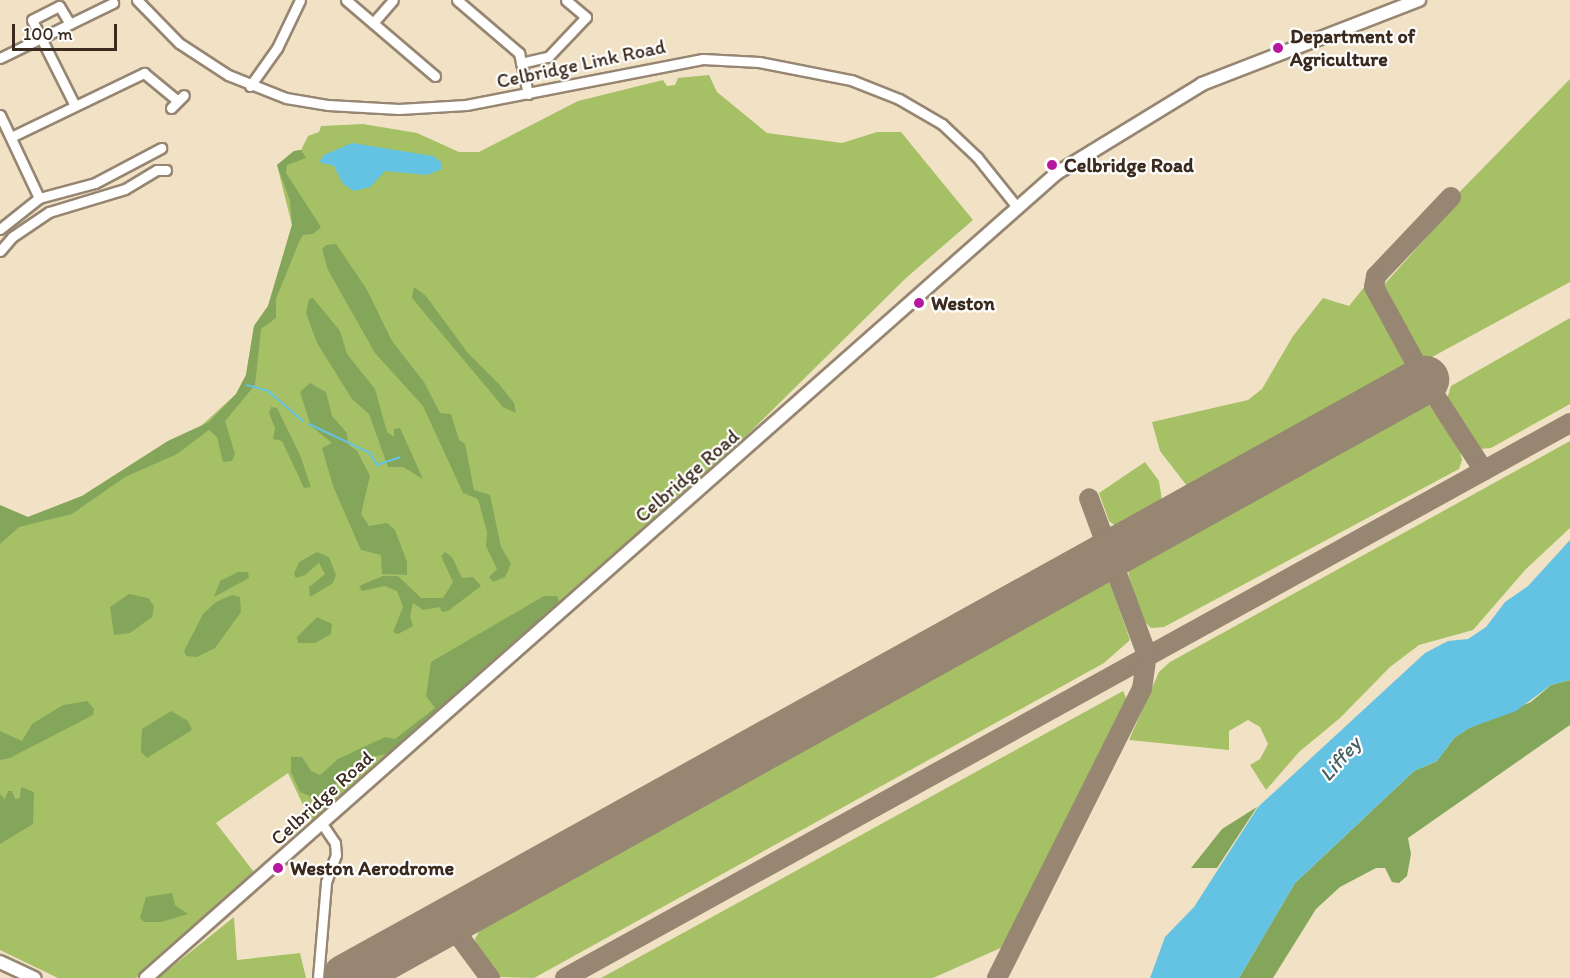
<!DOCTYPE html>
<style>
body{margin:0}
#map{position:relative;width:1570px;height:978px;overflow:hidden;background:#f2e2c5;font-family:Itim,sans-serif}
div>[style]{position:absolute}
.green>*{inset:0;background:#a6c066}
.forest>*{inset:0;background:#84a65b}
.water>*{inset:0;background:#64c3e2}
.stream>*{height:2px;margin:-1px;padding:0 1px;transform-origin:1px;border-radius:1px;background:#64c3e2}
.taxiway>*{height:20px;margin:-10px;padding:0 10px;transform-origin:10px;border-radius:10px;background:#968672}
.runway>*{height:48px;margin:-24px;padding:0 24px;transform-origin:24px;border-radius:24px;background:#968672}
.roads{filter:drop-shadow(2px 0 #968672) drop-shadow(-2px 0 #968672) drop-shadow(0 2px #968672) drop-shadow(0 -2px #968672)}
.minor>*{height:9px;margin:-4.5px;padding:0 4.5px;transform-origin:4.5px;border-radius:4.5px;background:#fff}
.major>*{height:12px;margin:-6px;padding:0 6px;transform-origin:6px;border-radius:6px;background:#fff}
.dots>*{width:16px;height:16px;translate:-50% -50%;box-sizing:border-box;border:3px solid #fff;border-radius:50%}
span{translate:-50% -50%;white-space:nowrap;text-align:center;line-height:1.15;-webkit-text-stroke:4.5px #fff;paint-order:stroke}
.poi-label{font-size:20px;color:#3b2a1e;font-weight:700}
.left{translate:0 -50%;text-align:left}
.street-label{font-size:20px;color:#3b2a1e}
.water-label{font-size:21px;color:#496063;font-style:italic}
.scale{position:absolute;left:12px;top:24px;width:105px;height:27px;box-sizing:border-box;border:3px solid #3b2a1e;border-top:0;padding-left:8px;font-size:18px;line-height:21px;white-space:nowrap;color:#3b2a1e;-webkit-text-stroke:4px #fff;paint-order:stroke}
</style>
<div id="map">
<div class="green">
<div style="clip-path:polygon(709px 75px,717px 92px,767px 133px,842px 143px,877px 132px,901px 132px,973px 220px,906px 278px,671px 510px,316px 819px,311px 822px,288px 773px,216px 823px,254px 872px,250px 881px,148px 971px,136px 978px,58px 978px,0 950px,0 522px,28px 517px,82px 496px,168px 441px,201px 426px,236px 394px,246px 375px,254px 326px,268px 306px,292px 225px,277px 165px,294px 151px,301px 150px,308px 136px,319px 132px,321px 126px,363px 124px,417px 133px,459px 152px,479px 152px,578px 101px,663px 80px,667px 86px,675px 85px,678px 78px)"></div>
<div style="clip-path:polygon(1570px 79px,1570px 282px,1421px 363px,1383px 299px,1382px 287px,1441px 221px,1437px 215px)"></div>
<div style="clip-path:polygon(1365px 286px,1409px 359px,1407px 371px,1194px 487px,1187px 486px,1160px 451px,1152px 422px,1248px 400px,1262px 389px,1293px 336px,1323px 298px,1349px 306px)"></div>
<div style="clip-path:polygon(1570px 318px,1570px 404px,1491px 448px,1480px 449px,1447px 399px,1451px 386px)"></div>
<div style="clip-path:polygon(1428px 404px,1459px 447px,1462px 460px,1459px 469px,1164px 627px,1151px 628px,1142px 619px,1129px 577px,1128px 568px,1133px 563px)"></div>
<div style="clip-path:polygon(1570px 441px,1570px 528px,1526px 569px,1473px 630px,1419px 645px,1390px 667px,1340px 718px,1299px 752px,1266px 790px,1250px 765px,1260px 759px,1268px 744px,1260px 727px,1248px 720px,1229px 731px,1229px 750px,1129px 740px,1159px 672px,1170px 662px)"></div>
<div style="clip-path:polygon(1145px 462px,1159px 481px,1163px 507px,1126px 527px,1117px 527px,1109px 521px,1099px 493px)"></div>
<div style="clip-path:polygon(1109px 579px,1130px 640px,1104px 663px,534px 978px,499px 977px,478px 948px,475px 939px,484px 922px,811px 738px)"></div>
<div style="clip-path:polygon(1123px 691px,1128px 702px,1005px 946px,933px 978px,601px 978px)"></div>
<div style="clip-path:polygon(234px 917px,237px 960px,300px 953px,306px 978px,158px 978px)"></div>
</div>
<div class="forest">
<div style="clip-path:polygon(301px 150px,306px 158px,287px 165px,286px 173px,321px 227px,313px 234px,303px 235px,299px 242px,276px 299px,276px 318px,261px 329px,255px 385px,225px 421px,235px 454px,232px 461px,223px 462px,217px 437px,209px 430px,177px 454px,125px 477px,72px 514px,19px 527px,0 544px,0 505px,28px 517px,82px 496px,168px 441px,209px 422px,236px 394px,246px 375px,254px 326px,268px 306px,292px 225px,290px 201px,277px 165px,294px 151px)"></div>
<div style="clip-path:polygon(336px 244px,366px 288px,392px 341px,424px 382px,440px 413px,451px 414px,459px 440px,465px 444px,474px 490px,490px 495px,501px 547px,511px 564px,505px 577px,493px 582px,489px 577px,497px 569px,486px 546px,487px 532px,478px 499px,463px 493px,423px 406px,375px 353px,328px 270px,322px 249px,326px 245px)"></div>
<div style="clip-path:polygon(414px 287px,426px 296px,467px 352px,499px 384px,514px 403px,516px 413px,503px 407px,412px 298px)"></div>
<div style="clip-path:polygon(313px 298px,340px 331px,347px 354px,375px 389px,387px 432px,394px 437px,394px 429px,400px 428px,423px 479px,403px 467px,388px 467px,369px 414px,352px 399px,317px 343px,306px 313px,309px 299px)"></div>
<div style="clip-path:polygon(310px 383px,326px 392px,332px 416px,347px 433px,348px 444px,357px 451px,370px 476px,361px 514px,369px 526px,387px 523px,395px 530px,407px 562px,407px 575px,382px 574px,381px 555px,361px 550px,333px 486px,322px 448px,332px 443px,311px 426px,300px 392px)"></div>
<div style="clip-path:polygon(271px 407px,277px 408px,300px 455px,311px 487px,304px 488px,282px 441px,273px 439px,275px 428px,269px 413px)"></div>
<div style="clip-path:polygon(317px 552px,329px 557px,336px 575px,333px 583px,310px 597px,309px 587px,325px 574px,319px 563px,305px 575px,296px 578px,294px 574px,299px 562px)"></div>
<div style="clip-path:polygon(445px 552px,452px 557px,462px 578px,473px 577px,481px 586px,448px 611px,442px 612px,440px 607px,423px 610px,413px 603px,410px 616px,413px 626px,398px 634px,393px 632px,403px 607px,397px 591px,385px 586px,362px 591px,359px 586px,383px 576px,398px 576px,421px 598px,443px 598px,453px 582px,441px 556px)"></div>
<div style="clip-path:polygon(238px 572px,248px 572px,249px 578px,214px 597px,220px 581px)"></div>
<div style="clip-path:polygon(129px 594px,148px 598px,154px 606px,152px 617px,130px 633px,114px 635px,110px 607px)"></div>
<div style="clip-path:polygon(232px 595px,240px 597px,241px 612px,215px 648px,197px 657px,186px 656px,184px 651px,203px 614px,216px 602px)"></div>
<div style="clip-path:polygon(544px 596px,557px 596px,561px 607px,393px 753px,371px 757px,316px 799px,300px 792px,291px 772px,291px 757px,302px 757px,311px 771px,320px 775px,338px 759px,385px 737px,395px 739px,435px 708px,426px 696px,431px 662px)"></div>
<div style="clip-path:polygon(317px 617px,332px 624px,331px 634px,315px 643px,298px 643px,297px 637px)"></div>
<div style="clip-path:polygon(1570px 680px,1570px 725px,1408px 838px,1411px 854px,1407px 876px,1399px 883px,1392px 882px,1385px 868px,1376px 868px,1340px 887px,1316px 909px,1273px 978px,1239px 978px,1295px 883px,1414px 771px,1437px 761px,1454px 738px,1469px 728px,1531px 702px,1551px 685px)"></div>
<div style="clip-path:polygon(87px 701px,94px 709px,93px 715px,10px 758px,0 760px,0 731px,22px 741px,32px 724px,63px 705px)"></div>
<div style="clip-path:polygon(171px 711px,188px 721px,192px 730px,147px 758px,141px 752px,142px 729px)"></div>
<div style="clip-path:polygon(21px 787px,34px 792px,33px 824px,0 844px,0 794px,5px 799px,8px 791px,12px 791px,15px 799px,20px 798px)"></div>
<div style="clip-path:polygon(1257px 807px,1217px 868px,1191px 868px,1222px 829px)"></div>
<div style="clip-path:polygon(172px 893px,175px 905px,188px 914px,161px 922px,144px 922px,140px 918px,146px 897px)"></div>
</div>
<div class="water">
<div style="clip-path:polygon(352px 143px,433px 156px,441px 162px,442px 169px,427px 175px,385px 171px,370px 187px,354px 191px,343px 184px,334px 166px,319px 162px,324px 155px)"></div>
<div style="clip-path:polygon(1570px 540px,1570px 680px,1551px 685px,1516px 711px,1469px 728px,1454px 738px,1437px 761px,1414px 771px,1295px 883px,1239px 978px,1150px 978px,1165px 937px,1194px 907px,1258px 807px,1425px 653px,1448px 641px,1468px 639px,1486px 627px,1505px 602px,1528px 586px)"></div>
</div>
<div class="stream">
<div style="left:247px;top:385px;width:22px;rotate:16deg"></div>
<div style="left:268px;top:391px;width:46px;rotate:40.6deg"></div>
<div style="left:309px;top:424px;width:68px;rotate:25.4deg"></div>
<div style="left:370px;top:453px;width:14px;rotate:60deg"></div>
<div style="left:377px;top:465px;width:24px;rotate:-19deg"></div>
</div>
<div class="taxiway">
<div style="left:1451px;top:197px;width:109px;rotate:133.5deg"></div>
<div style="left:1376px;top:276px;width:11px;rotate:100deg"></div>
<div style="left:1374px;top:287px;width:106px;rotate:61.3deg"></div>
<div style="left:1425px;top:380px;width:108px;rotate:57deg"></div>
<div style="left:448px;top:921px;width:71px;rotate:53.6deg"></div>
<div style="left:362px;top:978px;width:21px;rotate:-51deg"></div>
<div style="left:565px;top:978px;width:1148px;rotate:-28.91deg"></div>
<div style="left:997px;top:978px;width:323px;rotate:-63.4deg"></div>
<div style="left:1142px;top:689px;width:34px;rotate:-82deg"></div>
<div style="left:1147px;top:655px;width:167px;rotate:-110.3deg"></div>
</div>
<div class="runway">
<div style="left:346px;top:978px;width:1234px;rotate:-29deg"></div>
</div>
<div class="roads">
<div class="minor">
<div style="left:137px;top:0;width:60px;rotate:45.7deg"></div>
<div style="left:179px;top:43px;width:59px;rotate:33.1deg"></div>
<div style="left:228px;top:75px;width:62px;rotate:21.6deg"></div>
<div style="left:286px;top:98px;width:43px;rotate:9.5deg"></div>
<div style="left:328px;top:105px;width:71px;rotate:3.2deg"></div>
<div style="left:399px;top:109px;width:67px;rotate:-3.4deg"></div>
<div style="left:466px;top:105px;width:241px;rotate:-11deg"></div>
<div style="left:703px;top:59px;width:56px;rotate:3.1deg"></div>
<div style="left:759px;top:62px;width:94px;rotate:11.1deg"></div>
<div style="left:851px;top:80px;width:52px;rotate:21.6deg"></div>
<div style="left:899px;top:99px;width:50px;rotate:30.2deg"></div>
<div style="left:942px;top:124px;width:48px;rotate:43.3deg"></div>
<div style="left:977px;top:157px;width:64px;rotate:51.3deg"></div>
<div style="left:346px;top:0;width:117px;rotate:40.5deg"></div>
<div style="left:457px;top:0;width:82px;rotate:40.5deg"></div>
<div style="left:519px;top:53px;width:42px;rotate:77.6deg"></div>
<div style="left:373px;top:23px;width:30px;rotate:-49deg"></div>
<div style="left:70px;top:24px;width:21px;rotate:-121deg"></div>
<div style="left:59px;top:6px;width:30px;rotate:153deg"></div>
<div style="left:32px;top:20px;width:96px;rotate:63.4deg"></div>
<div style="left:0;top:58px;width:126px;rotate:-26deg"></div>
<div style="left:521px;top:63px;width:28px;rotate:-13deg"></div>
<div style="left:548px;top:57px;width:55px;rotate:-46.5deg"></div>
<div style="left:586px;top:17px;width:26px;rotate:-140deg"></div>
<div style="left:250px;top:86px;width:47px;rotate:-54.6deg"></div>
<div style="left:277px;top:48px;width:53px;rotate:-64.4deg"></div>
<div style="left:171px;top:108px;width:18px;rotate:-45deg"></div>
<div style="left:0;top:115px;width:92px;rotate:64.8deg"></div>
<div style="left:11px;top:137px;width:148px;rotate:-25.7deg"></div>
<div style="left:144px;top:73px;width:44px;rotate:39.5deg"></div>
<div style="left:39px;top:198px;width:58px;rotate:-15deg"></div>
<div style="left:95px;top:183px;width:75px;rotate:-27.9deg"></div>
<div style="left:0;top:229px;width:50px;rotate:-38.5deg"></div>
<div style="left:0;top:251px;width:18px;rotate:-49deg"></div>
<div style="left:12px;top:237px;width:45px;rotate:-34deg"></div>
<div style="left:49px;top:212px;width:79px;rotate:-16.8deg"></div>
<div style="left:125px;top:189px;width:37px;rotate:-31deg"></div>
<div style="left:157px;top:170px;width:9px"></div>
<div style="left:318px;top:978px;width:96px;rotate:-85.2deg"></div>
<div style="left:326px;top:882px;width:29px;rotate:-70deg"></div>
<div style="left:336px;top:855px;width:12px;rotate:-95deg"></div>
<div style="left:335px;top:843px;width:22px;rotate:-124deg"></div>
</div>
<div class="major">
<div style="left:0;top:962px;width:38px;rotate:25deg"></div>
<div style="left:146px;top:978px;width:1216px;rotate:-41.47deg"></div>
<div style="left:1057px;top:173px;width:170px;rotate:-31.5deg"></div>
<div style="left:1202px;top:84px;width:233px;rotate:-21.2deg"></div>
</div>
</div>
<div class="dots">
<div style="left:1278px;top:48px;background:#b5179e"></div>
<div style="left:1052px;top:165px;background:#b5179e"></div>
<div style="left:919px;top:303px;background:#b5179e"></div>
<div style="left:278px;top:868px;background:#b5179e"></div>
</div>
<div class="poi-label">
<span class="left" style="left:1290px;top:48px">Department of<br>Agriculture</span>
<span class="left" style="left:1064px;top:165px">Celbridge Road</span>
<span class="left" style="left:931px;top:303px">Weston</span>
<span class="left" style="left:290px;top:868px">Weston Aerodrome</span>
</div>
<div class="street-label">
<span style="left:581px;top:64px;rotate:-12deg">Celbridge Link Road</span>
<span style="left:687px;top:476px;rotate:-41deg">Celbridge Road</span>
<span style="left:322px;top:798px;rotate:-42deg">Celbridge Road</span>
</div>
<div class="water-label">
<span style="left:1340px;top:759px;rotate:-49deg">Liffey</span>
</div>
<div class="scale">100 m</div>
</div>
